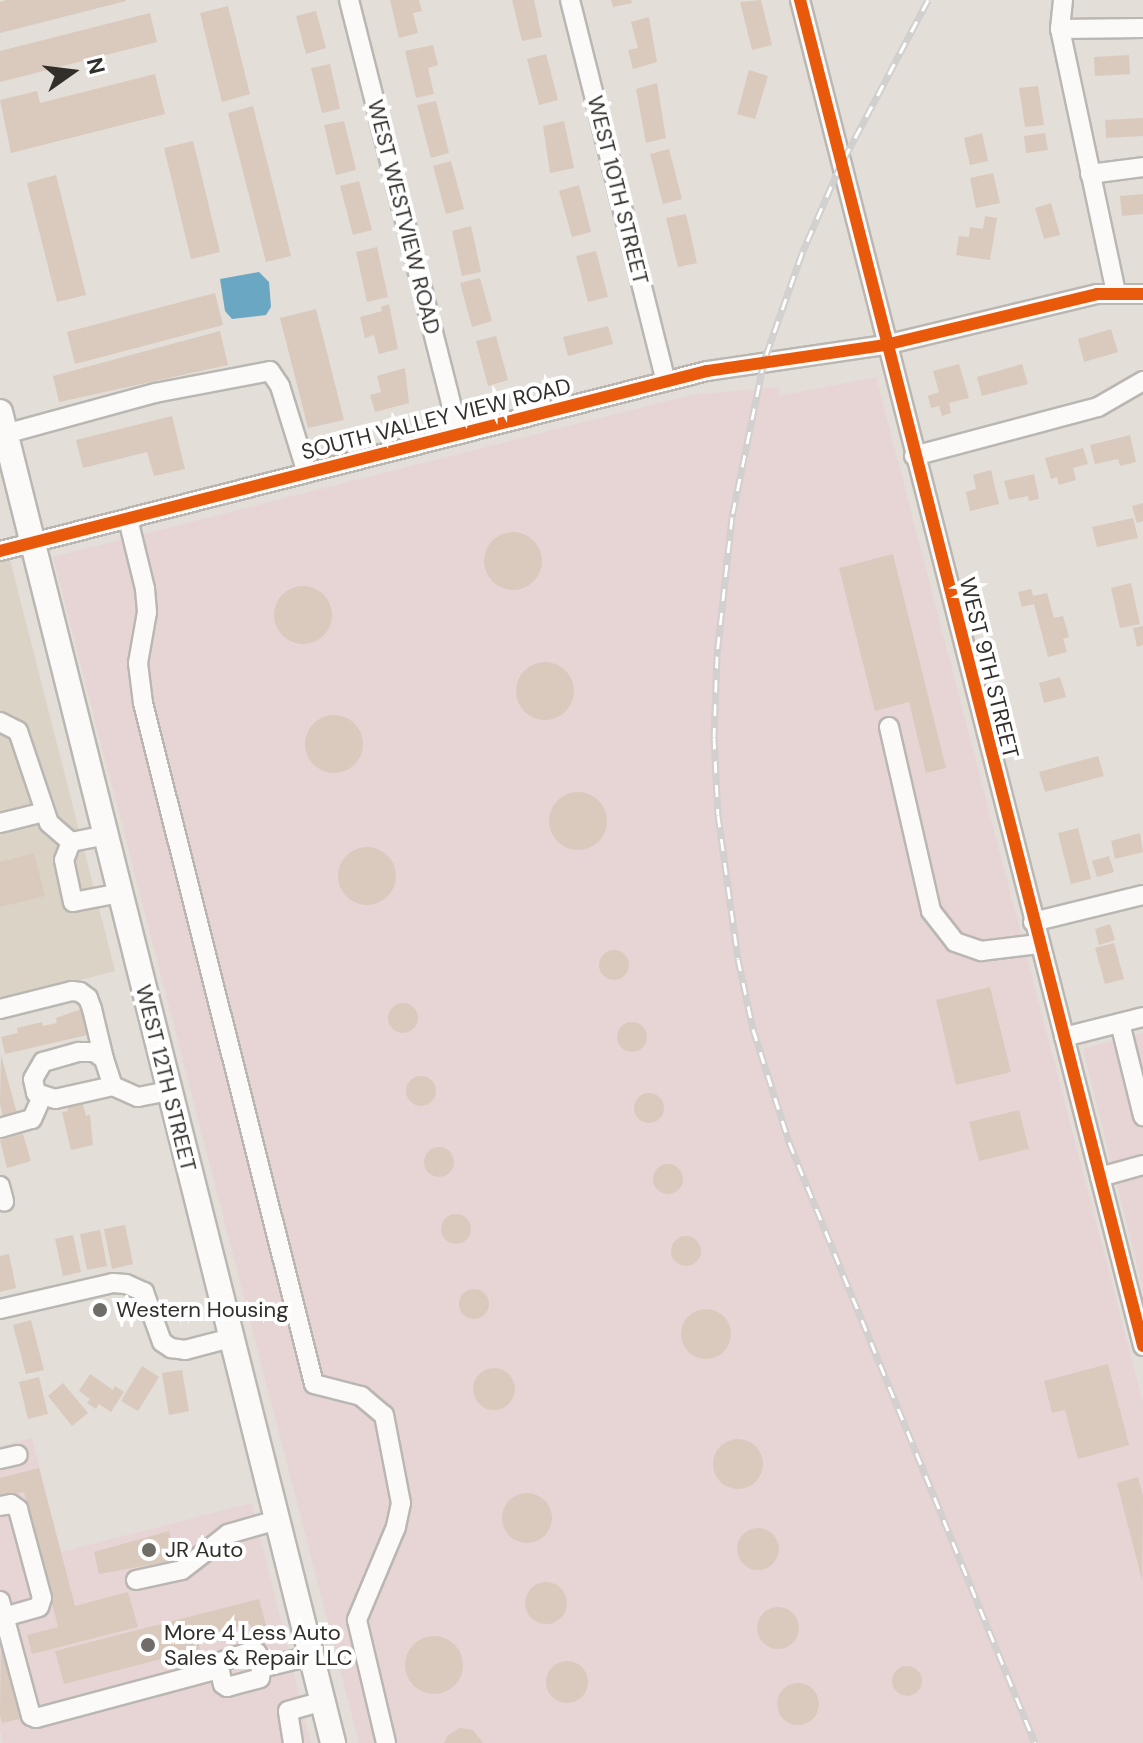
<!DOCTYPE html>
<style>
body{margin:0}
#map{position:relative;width:1143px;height:1743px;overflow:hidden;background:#e3ded8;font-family:"DM Sans",sans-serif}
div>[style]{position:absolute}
.built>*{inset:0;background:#dcd3c7}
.industrial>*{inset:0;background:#e6d5d4}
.water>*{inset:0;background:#69a7c3}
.building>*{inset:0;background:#d9cabd}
.round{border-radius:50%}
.roads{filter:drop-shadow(2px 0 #bab7b3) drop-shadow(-2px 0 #bab7b3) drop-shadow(0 2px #bab7b3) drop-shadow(0 -2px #bab7b3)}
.minor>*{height:18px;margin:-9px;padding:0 9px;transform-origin:9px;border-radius:9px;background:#fbfaf9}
.major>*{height:24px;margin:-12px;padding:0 12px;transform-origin:12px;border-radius:12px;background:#fbfaf9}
.rail>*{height:7px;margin-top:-3.5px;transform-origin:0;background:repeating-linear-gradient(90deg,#fff 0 12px,#d1d0cf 0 24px);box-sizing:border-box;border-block:2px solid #d1d0cf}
.cycleway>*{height:12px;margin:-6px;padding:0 6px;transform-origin:6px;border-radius:6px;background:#e8590c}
.dots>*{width:22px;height:22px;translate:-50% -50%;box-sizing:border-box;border:4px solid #fff;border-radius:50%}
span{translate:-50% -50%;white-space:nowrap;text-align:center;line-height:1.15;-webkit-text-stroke:8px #fff;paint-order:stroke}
.street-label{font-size:22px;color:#322f2b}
.poi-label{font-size:22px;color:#322f2b}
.left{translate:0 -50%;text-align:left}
.north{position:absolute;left:32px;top:32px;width:80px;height:80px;-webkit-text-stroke:6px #fff;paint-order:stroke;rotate:76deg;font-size:22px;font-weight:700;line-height:32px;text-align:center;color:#322f2b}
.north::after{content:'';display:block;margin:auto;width:28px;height:36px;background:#322f2b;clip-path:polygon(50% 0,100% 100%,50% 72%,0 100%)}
</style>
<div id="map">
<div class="built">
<div style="clip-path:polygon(9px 556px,115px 971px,0 1001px,0 558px)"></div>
</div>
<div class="industrial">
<div style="clip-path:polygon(876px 377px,1143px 1403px,1143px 1743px,359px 1743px,53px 557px,691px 395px,780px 387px,779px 396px)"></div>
<div style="clip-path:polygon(1143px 1033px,1143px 1288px,1083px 1049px)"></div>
<div style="clip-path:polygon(32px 1438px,61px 1552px,252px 1503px,311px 1743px,3px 1743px,0 1730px,0 1446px)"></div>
</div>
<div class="water">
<div style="clip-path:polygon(259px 272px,269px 282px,271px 307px,266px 315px,232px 319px,225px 311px,220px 279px)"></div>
</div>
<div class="building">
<div style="clip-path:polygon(6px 0,126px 0,126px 1px,0 33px,0 2px)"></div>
<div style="clip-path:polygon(390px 0,419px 0,422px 11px,413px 13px,418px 33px,399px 38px)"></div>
<div style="clip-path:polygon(512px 0,534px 0,542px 37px,522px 41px)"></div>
<div style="clip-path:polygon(611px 0,631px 0,632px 3px,613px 7px)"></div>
<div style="clip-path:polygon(761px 0,772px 45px,752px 50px,740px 2px)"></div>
<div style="clip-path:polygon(228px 6px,250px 94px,222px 102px,200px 13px)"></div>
<div style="clip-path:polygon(316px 11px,326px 48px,306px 54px,296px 16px)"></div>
<div style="clip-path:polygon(150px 13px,157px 42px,0 82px,0 51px)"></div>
<div style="clip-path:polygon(649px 17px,657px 62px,633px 69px,628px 50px,638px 48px,631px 22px)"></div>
<div style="clip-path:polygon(433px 45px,438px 65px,428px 68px,434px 94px,416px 98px,405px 51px)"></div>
<div style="clip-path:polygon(546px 54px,558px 100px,539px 105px,527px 59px)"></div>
<div style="clip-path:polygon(1129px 55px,1130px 74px,1095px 76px,1094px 57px)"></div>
<div style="clip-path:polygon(330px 64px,340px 109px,322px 113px,311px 68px)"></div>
<div style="clip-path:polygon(749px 70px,768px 76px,755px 119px,737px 114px)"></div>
<div style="clip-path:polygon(155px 74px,165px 114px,11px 153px,0 100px,37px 91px,40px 103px)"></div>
<div style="clip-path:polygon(657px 83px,666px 138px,646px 143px,636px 89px)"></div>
<div style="clip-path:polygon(1038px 86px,1044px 125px,1025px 127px,1019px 88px)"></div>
<div style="clip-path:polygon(436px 101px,449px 153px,431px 158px,417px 105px)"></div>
<div style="clip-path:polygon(253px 106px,291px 256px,266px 262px,228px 113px)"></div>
<div style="clip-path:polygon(1143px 118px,1143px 136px,1106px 138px,1105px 120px)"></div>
<div style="clip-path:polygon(344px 121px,356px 170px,336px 175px,324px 125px)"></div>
<div style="clip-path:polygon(564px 121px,574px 168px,550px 173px,543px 126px)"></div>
<div style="clip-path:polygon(982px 133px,988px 161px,970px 165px,964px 138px)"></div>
<div style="clip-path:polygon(1045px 133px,1048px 150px,1026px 153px,1024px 136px)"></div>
<div style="clip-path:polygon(193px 141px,220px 252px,191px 259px,164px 148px)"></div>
<div style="clip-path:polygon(669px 149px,682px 199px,663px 204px,650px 154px)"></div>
<div style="clip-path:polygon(451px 161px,464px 209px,446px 214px,433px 166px)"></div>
<div style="clip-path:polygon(993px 173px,1000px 203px,976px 208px,970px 178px)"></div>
<div style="clip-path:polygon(56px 175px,86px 295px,57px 302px,27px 183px)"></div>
<div style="clip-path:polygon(359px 181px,372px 230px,353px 235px,340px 186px)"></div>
<div style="clip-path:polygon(579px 185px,591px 232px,572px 237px,559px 191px)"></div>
<div style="clip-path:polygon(1143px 194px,1143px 214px,1122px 216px,1120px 196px)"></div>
<div style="clip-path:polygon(1051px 203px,1060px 235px,1044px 239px,1035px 208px)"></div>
<div style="clip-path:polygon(686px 214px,697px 263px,678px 267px,666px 218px)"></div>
<div style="clip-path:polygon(985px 216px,997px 218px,990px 260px,956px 255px,959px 236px,969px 237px,970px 227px,983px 229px)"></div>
<div style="clip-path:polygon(471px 226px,481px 272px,462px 276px,452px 231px)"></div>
<div style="clip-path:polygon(377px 247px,388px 297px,367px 302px,356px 252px)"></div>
<div style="clip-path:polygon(596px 251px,608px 297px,588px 302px,576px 256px)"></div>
<div style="clip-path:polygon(480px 278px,492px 321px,472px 327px,460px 283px)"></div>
<div style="clip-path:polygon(215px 293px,223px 325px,75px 364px,67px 332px)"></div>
<div style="clip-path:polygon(389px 304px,398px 349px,379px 354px,374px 335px,365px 338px,360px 317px,382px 311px,381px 307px)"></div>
<div style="clip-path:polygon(316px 309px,344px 420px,308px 428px,280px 318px)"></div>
<div style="clip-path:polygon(608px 326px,613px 344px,568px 356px,563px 337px)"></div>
<div style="clip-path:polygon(1111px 329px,1118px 352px,1084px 362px,1078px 339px)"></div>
<div style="clip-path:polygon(220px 331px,228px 365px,59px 402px,53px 376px)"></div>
<div style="clip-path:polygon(496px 336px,508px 380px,488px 386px,476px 341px)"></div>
<div style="clip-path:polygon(959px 364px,969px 398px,949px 403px,951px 413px,942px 416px,939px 406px,931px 408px,928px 396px,939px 392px,933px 371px)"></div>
<div style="clip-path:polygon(1022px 364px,1028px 384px,982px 396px,977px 377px)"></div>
<div style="clip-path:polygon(405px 368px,409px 403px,375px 412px,370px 395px,381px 392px,377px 376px)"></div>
<div style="clip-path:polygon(172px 416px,185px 469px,154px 476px,147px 452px,83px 468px,76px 440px)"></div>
<div style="clip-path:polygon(1130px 435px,1136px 462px,1120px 466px,1118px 459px,1095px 464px,1090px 445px)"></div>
<div style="clip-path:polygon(1083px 448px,1088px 464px,1073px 468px,1076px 480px,1059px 485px,1057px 477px,1051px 479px,1045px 458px)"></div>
<div style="clip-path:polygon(991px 470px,999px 504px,970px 511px,966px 492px,976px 489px,973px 475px)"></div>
<div style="clip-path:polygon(1034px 474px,1039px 499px,1029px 501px,1028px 496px,1009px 500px,1004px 481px)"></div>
<div style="clip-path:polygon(1143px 503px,1143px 521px,1137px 523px,1132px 506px)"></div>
<div style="clip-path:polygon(1133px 518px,1138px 538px,1097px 547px,1092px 527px)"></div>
<div class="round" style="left:484px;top:532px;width:58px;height:58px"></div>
<div style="clip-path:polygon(893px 554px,946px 768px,926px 773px,909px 702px,875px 711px,839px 568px)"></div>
<div style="clip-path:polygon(1131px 583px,1140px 624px,1120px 628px,1111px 588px)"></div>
<div class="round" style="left:274px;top:586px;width:58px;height:58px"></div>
<div style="clip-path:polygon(1031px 589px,1033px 596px,1047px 593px,1054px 618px,1063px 616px,1069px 637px,1063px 639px,1067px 652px,1048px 657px,1034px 604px,1022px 607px,1018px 592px)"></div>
<div style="clip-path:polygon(1143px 626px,1143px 645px,1137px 647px,1133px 628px)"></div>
<div class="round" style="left:516px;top:662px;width:58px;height:58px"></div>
<div style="clip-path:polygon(1060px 677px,1066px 697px,1044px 703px,1039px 683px)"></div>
<div class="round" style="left:305px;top:715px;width:58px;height:58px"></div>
<div style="clip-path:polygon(1098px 756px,1104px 776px,1045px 792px,1039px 772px)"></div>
<div class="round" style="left:549px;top:792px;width:58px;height:58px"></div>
<div style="clip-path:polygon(1078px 828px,1091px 879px,1071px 884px,1058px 833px)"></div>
<div style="clip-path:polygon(1140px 833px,1143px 852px,1115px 859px,1111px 841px)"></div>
<div class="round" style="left:338px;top:847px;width:58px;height:58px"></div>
<div style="clip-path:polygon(34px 853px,45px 896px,0 907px,0 862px)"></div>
<div style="clip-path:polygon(1109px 856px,1114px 872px,1097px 877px,1092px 861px)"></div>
<div style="clip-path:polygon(1110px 924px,1115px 940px,1099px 945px,1095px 929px)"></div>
<div style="clip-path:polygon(1114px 943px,1124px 979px,1105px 984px,1095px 948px)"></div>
<div class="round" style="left:599px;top:950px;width:30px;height:30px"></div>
<div style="clip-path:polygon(990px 987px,1011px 1072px,956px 1085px,936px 1000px)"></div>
<div class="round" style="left:388px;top:1003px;width:30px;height:30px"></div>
<div style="clip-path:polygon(81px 1009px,87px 1035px,5px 1054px,1px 1037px,18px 1033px,17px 1028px,42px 1022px,43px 1026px,57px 1023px,56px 1018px)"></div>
<div class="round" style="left:617px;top:1022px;width:30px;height:30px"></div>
<div style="clip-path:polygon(1px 1055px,18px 1117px,4px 1121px,0 1104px)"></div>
<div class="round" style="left:406px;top:1076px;width:30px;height:30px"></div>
<div class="round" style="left:634px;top:1093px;width:30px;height:30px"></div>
<div style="clip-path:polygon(81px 1097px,86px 1116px,90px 1115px,93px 1145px,71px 1150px,62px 1112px,68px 1111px,66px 1100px)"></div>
<div style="clip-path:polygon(1019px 1110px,1029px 1149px,979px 1161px,969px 1122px)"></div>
<div style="clip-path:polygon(23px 1134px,31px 1161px,7px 1168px,0 1140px)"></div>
<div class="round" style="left:424px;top:1147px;width:30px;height:30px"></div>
<div class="round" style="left:653px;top:1164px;width:30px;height:30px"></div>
<div class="round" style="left:441px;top:1214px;width:30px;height:30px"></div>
<div style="clip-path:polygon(125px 1225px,133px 1264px,112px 1269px,104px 1229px)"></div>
<div style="clip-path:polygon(100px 1230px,107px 1266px,87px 1270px,80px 1234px)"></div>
<div style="clip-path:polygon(73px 1235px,81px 1272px,63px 1276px,55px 1239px)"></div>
<div class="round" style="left:671px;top:1236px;width:30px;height:30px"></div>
<div style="clip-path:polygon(9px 1254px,16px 1288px,0 1292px,0 1256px)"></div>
<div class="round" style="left:459px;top:1289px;width:30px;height:30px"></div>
<div class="round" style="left:681px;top:1309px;width:50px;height:50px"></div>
<div style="clip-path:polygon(31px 1320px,44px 1370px,26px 1374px,13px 1325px)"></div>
<div style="clip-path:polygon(1108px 1364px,1129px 1445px,1078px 1459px,1065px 1410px,1052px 1413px,1044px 1381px)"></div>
<div style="clip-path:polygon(142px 1366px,159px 1377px,138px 1411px,121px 1401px)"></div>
<div class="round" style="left:473px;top:1368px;width:42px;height:42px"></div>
<div style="clip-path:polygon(182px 1370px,189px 1411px,169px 1415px,162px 1373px)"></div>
<div style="clip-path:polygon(90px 1374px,113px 1390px,115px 1386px,124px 1392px,111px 1412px,99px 1404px,96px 1409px,87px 1403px,90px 1399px,79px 1391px)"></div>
<div style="clip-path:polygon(39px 1377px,48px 1414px,28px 1419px,19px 1382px)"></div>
<div style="clip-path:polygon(63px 1383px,88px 1413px,72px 1426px,48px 1396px)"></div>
<div class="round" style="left:713px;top:1439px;width:50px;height:50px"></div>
<div style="clip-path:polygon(39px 1468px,75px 1606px,128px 1592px,138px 1627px,32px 1654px,27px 1635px,58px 1627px,24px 1492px,0 1498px,0 1478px)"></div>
<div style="clip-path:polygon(1138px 1477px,1143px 1496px,1142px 1580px,1117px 1483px)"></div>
<div class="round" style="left:502px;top:1493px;width:50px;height:50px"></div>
<div class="round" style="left:737px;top:1528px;width:42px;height:42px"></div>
<div style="clip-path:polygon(169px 1531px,177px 1560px,99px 1574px,94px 1552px)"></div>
<div class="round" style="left:525px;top:1582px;width:42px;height:42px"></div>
<div style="clip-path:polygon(259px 1599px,268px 1632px,253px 1636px,250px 1624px,197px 1638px,200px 1649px,64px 1684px,55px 1651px)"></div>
<div class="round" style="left:757px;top:1607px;width:42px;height:42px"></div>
<div class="round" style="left:405px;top:1636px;width:58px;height:58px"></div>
<div style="clip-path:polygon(1px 1647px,20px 1719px,2px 1723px,0 1715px)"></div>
<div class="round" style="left:546px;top:1661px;width:42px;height:42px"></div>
<div class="round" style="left:892px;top:1666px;width:30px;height:30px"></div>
<div class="round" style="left:777px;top:1683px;width:42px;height:42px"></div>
<div style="clip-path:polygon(460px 1728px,473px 1730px,483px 1743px,444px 1743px,448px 1735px)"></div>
</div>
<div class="roads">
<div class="minor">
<div style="left:349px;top:0;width:448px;rotate:75.8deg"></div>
<div style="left:570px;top:0;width:393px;rotate:75.9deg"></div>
<div style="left:800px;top:0;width:1389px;rotate:75.7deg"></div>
<div style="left:1063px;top:0;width:29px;rotate:96deg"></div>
<div style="left:1060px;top:29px;width:270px;rotate:78deg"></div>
<div style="left:1060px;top:29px;width:83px;rotate:-0.7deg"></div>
<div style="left:1090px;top:174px;width:53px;rotate:-7.5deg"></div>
<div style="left:5px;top:434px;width:156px;rotate:-15.3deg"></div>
<div style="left:155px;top:393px;width:117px;rotate:-10.8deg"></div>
<div style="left:270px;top:371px;width:18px;rotate:56deg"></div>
<div style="left:280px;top:386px;width:91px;rotate:72.8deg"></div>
<div style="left:914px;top:456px;width:190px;rotate:-14.9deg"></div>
<div style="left:1098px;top:407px;width:52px;rotate:-30deg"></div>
<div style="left:128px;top:519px;width:72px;rotate:76.3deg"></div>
<div style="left:145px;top:589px;width:23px;rotate:85deg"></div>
<div style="left:147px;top:612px;width:52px;rotate:100deg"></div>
<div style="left:138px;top:663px;width:40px;rotate:82.9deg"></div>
<div style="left:143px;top:703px;width:702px;rotate:75.9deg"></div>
<div style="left:314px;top:1384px;width:49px;rotate:14.3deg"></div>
<div style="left:361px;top:1396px;width:30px;rotate:40deg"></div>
<div style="left:384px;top:1415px;width:90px;rotate:79.1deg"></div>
<div style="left:401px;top:1503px;width:25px;rotate:102deg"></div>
<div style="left:396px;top:1527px;width:101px;rotate:112.8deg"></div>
<div style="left:357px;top:1620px;width:126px;rotate:76.7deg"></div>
<div style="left:0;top:551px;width:730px;rotate:-14.28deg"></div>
<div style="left:707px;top:371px;width:180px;rotate:-8.3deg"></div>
<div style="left:885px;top:345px;width:218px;rotate:-13.5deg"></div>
<div style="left:1097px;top:294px;width:46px"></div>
<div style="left:0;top:722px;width:20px;rotate:27deg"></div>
<div style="left:18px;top:731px;width:97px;rotate:71.4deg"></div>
<div style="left:49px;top:823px;width:29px;rotate:41deg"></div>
<div style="left:71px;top:842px;width:36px;rotate:-11deg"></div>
<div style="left:889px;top:727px;width:189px;rotate:77.1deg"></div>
<div style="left:931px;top:911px;width:39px;rotate:52deg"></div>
<div style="left:955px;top:942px;width:28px;rotate:19deg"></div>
<div style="left:981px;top:951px;width:58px;rotate:-6.9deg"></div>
<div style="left:0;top:823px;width:45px;rotate:-14deg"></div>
<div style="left:71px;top:842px;width:19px;rotate:111deg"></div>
<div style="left:64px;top:860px;width:43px;rotate:77.9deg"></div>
<div style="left:73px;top:902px;width:48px;rotate:-10.8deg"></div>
<div style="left:1033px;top:922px;width:113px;rotate:-13.8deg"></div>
<div style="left:0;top:1009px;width:74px;rotate:-14deg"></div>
<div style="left:72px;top:991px;width:8px;rotate:7deg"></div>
<div style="left:80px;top:992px;width:10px;rotate:37deg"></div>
<div style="left:88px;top:998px;width:12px;rotate:70deg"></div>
<div style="left:92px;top:1009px;width:51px;rotate:76.5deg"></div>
<div style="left:1120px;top:1023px;width:96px;rotate:76.1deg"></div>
<div style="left:1064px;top:1037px;width:81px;rotate:-14.2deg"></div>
<div style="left:113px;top:1086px;width:59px;rotate:167.4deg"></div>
<div style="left:55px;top:1099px;width:20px;rotate:-162deg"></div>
<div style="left:36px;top:1093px;width:14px;rotate:-102deg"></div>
<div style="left:33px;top:1079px;width:20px;rotate:-60deg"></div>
<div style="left:43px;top:1062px;width:37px;rotate:-16deg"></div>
<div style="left:79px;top:1052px;width:15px"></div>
<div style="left:94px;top:1052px;width:12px;rotate:35deg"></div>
<div style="left:104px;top:1059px;width:28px;rotate:72deg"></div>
<div style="left:113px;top:1086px;width:27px;rotate:24deg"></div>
<div style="left:138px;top:1097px;width:32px;rotate:-11deg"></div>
<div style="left:0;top:1128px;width:33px;rotate:-16deg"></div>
<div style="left:32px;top:1119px;width:24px;rotate:-66deg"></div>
<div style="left:1100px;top:1177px;width:45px;rotate:-15.6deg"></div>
<div style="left:0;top:1186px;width:16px;rotate:75deg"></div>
<div style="left:0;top:1309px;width:116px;rotate:-13deg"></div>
<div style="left:113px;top:1283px;width:13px;rotate:4deg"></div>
<div style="left:126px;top:1284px;width:20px;rotate:24deg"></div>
<div style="left:144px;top:1292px;width:53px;rotate:70.2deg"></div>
<div style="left:162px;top:1342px;width:11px;rotate:34deg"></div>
<div style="left:171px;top:1348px;width:14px;rotate:8deg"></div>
<div style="left:185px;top:1350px;width:48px;rotate:-14.6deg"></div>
<div style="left:0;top:1459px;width:18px;rotate:-13deg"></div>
<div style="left:0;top:1506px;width:11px;rotate:-10deg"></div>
<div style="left:11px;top:1504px;width:9px;rotate:36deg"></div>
<div style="left:18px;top:1509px;width:92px;rotate:74.9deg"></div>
<div style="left:42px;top:1598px;width:9px;rotate:108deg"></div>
<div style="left:39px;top:1607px;width:36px;rotate:164deg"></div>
<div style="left:136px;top:1580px;width:47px;rotate:-12.3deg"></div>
<div style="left:182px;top:1570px;width:58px;rotate:-38deg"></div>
<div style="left:228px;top:1534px;width:51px;rotate:-15.9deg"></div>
<div style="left:0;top:1601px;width:119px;rotate:74.9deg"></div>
<div style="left:31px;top:1716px;width:5px;rotate:22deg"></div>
<div style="left:36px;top:1718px;width:189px;rotate:-15deg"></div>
<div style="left:261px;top:1668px;width:16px;rotate:-105deg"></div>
<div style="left:257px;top:1653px;width:5px;rotate:-158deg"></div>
<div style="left:252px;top:1651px;width:36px;rotate:161deg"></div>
<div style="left:218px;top:1663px;width:22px;rotate:77deg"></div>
<div style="left:223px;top:1684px;width:5px;rotate:37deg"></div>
<div style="left:227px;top:1687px;width:34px;rotate:-15deg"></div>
<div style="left:260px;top:1678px;width:10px;rotate:-84deg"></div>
<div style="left:261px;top:1668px;width:51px;rotate:-13.5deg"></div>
<div style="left:293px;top:1743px;width:32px;rotate:-99deg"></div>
<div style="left:288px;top:1711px;width:35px;rotate:-16deg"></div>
</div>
<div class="major">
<div style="left:0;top:412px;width:1372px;rotate:75.95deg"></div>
</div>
</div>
<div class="rail">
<div style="left:928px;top:0;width:186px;rotate:117.9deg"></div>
<div style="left:841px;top:164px;width:97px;rotate:113.7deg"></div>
<div style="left:802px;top:253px;width:114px;rotate:109.4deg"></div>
<div style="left:764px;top:361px;width:159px;rotate:101.6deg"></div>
<div style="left:732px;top:517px;width:140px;rotate:96.2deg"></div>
<div style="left:717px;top:656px;width:81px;rotate:92.1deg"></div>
<div style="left:714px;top:737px;width:78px;rotate:87.1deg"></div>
<div style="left:718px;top:815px;width:145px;rotate:82.1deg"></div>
<div style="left:738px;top:959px;width:72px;rotate:77.9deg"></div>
<div style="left:753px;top:1029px;width:119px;rotate:72.3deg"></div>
<div style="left:789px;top:1142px;width:649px;rotate:67.74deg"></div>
</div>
<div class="cycleway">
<div style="left:800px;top:0;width:1389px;rotate:75.7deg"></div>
<div style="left:0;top:551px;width:730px;rotate:-14.28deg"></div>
<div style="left:707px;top:371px;width:180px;rotate:-8.3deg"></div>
<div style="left:885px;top:345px;width:218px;rotate:-13.5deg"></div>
<div style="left:1097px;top:294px;width:46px"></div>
</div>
<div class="dots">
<div style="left:100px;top:1310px;background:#706c68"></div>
<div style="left:149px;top:1550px;background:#706c68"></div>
<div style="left:148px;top:1645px;background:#706c68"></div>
</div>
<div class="street-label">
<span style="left:618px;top:190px;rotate:76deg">WEST 10TH STREET</span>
<span style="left:404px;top:217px;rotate:76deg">WEST WESTVIEW ROAD</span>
<span style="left:436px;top:419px;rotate:-14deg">SOUTH VALLEY VIEW ROAD</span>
<span style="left:989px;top:668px;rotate:76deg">WEST 9TH STREET</span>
<span style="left:166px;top:1078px;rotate:76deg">WEST 12TH STREET</span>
</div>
<div class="poi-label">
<span class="left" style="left:116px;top:1310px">Western Housing</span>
<span class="left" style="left:165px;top:1550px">JR Auto</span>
<span class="left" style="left:164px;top:1645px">More 4 Less Auto<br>Sales &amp; Repair LLC</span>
</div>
<div class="north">N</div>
</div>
